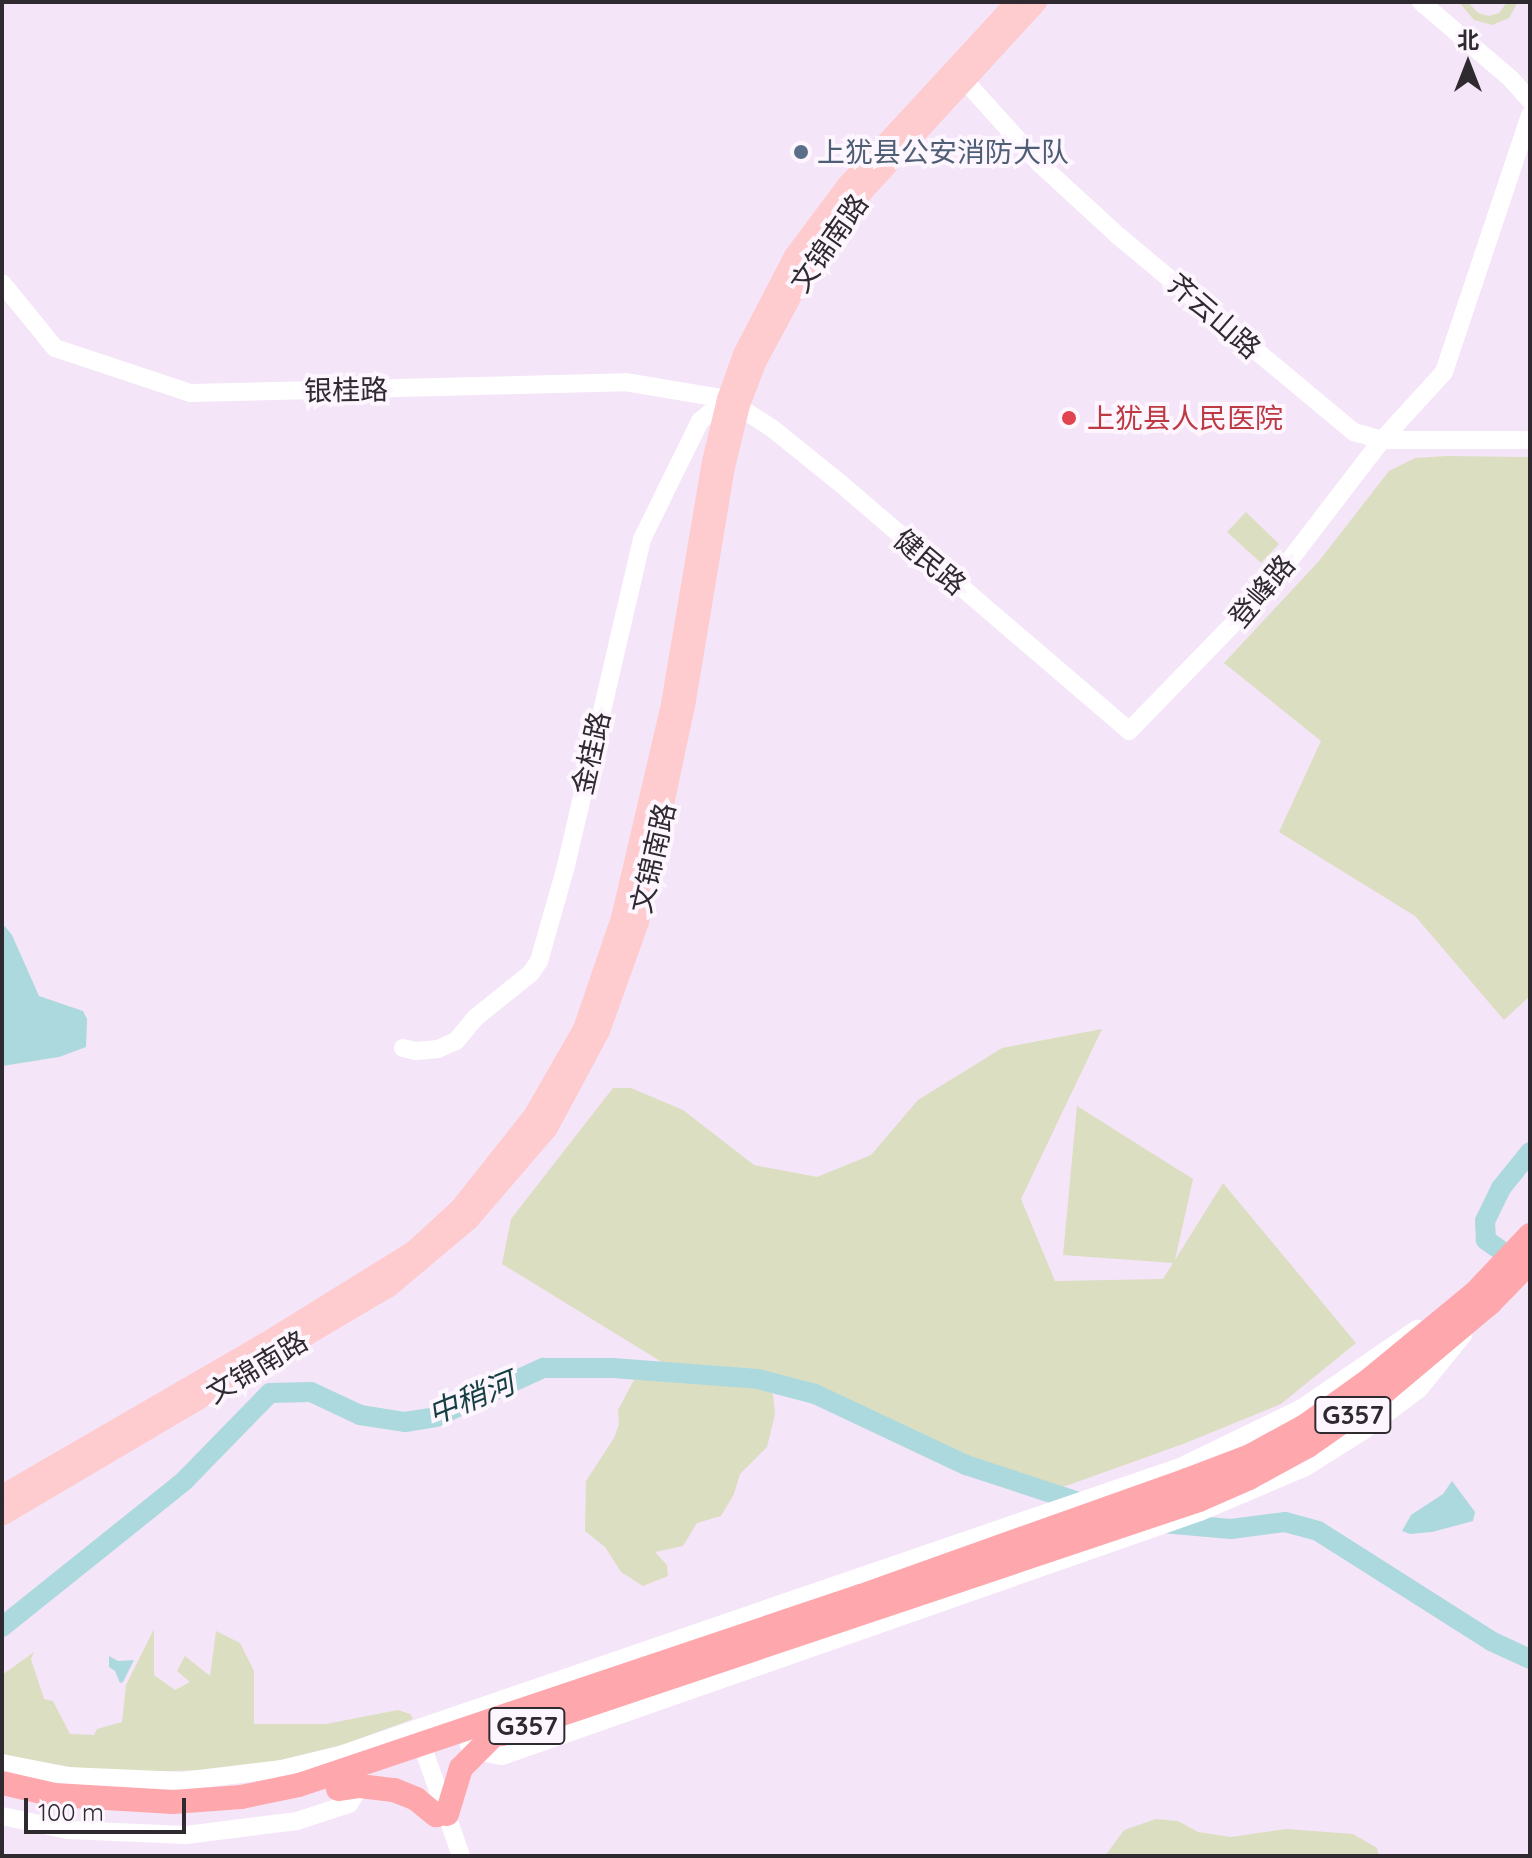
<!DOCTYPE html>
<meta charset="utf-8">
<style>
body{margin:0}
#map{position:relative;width:1532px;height:1858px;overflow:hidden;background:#f5e5f8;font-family:Quicksand,"Noto Sans SC",sans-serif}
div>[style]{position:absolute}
.green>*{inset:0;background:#dcdec1}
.water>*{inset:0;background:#acd9dd}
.river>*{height:20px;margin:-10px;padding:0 10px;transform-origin:10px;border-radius:10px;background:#acd9dd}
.secondary>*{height:18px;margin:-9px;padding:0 9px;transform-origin:9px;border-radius:9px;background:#fff}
.primary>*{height:20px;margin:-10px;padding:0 10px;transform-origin:10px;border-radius:10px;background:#fecbce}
.highway>*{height:24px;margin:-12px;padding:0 12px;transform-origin:12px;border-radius:12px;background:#fea8ad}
.dots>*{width:22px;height:22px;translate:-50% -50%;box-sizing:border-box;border:4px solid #fdf6fe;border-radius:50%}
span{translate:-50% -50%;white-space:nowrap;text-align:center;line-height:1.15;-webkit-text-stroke:8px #fdf6fe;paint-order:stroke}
.shield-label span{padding:2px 6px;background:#fdf6fe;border:2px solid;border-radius:6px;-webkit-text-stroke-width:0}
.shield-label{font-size:26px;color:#2f2930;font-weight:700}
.service-label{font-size:28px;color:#4e5e75}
.left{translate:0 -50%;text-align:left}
.street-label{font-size:28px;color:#2f2930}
.health-label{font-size:28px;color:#be3a42}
.water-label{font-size:30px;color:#153f43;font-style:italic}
.frame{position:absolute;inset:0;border:4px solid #2f2930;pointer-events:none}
.north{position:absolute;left:1428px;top:24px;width:80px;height:80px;-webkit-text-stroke:6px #fdf6fe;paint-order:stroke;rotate:0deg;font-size:22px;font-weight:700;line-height:32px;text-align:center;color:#2f2930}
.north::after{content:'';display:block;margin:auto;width:28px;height:36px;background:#2f2930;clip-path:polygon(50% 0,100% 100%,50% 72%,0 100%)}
.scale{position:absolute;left:24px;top:1798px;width:162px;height:36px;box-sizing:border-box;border:4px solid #2f2930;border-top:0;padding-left:10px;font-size:24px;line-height:28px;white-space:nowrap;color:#2f2930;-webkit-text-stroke:6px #fdf6fe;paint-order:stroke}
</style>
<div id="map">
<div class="green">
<div style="clip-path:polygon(1459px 2px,1468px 2px,1478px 13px,1489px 16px,1499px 13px,1507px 2px,1518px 2px,1509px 18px,1492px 25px,1474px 20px)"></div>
<div style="clip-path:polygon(1447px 456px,1530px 457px,1530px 996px,1504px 1020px,1415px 916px,1279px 832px,1321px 741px,1224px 663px,1319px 561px,1389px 471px,1415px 458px)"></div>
<div style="clip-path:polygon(1246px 512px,1279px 544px,1261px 563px,1227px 532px)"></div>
<div style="clip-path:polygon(1102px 1029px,1021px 1199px,1055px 1281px,1163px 1279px,1173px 1263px,1063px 1255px,1077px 1106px,1193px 1179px,1175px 1260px,1223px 1183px,1356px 1343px,1281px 1404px,1183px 1444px,1063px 1487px,966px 1465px,815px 1394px,758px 1379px,683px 1375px,502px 1264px,511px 1219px,613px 1088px,631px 1088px,683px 1110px,754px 1165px,817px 1177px,871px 1155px,918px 1100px,1002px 1048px)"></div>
<div style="clip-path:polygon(636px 1376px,761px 1382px,773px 1395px,775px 1414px,767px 1447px,740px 1474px,734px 1494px,721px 1516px,697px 1523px,683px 1546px,655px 1552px,667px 1565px,668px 1576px,643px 1586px,621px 1572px,605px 1547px,585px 1531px,586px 1481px,614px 1438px,619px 1424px,618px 1410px)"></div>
<div style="clip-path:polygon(154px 1629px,154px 1675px,175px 1690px,190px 1682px,177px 1671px,185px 1656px,210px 1676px,216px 1631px,240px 1643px,254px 1671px,254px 1724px,326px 1724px,398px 1710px,410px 1714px,413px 1719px,342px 1745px,268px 1763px,218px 1769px,151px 1772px,82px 1769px,2px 1755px,2px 1675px,34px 1652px,31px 1659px,44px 1699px,53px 1701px,70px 1734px,94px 1735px,97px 1729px,122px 1722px,126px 1685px)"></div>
<div style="clip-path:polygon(1156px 1819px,1178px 1821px,1198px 1832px,1231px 1837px,1286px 1829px,1353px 1834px,1377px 1848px,1379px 1856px,1105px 1856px,1124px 1830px)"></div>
</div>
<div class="water">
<div style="clip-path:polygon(2px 923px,12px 935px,39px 996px,83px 1011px,87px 1019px,86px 1047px,59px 1057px,2px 1066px)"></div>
<div style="clip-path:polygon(1452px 1481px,1475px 1512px,1473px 1521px,1432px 1532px,1410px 1534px,1402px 1531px,1411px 1515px,1443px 1494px)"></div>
<div style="clip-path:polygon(109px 1656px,118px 1661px,134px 1660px,123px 1682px,120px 1683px,115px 1671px,109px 1667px)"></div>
</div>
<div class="river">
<div style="left:1520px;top:1264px;width:42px;rotate:-144.8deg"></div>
<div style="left:1486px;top:1240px;width:19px;rotate:-93deg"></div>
<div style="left:1485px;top:1221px;width:37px;rotate:-64deg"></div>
<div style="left:1501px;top:1188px;width:46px;rotate:-51.1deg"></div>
<div style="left:1162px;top:1523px;width:69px;rotate:5deg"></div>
<div style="left:1231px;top:1529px;width:54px;rotate:-7.4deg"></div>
<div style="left:1285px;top:1522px;width:34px;rotate:15deg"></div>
<div style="left:1318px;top:1531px;width:205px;rotate:32.4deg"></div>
<div style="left:1491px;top:1641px;width:43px;rotate:24.8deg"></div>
<div style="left:2px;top:1627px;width:233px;rotate:-38.7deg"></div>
<div style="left:184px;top:1481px;width:123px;rotate:-45.7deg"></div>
<div style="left:270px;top:1393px;width:41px;rotate:-1.4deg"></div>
<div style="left:311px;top:1392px;width:54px;rotate:25.1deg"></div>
<div style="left:360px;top:1415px;width:46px;rotate:8.8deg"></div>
<div style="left:405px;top:1422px;width:31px;rotate:-9deg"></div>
<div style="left:436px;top:1417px;width:118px;rotate:-24.6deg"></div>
<div style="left:543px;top:1368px;width:70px"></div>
<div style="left:613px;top:1368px;width:145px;rotate:4.3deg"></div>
<div style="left:758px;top:1379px;width:59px;rotate:14.7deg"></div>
<div style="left:815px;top:1394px;width:167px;rotate:25.2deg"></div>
<div style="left:966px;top:1465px;width:128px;rotate:18.2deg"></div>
</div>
<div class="secondary">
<div style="left:1421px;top:2px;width:117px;rotate:40.5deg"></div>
<div style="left:1510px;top:78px;width:30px;rotate:48deg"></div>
<div style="left:956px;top:71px;width:125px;rotate:47.9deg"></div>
<div style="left:1040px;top:164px;width:103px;rotate:42.6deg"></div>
<div style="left:1116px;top:234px;width:310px;rotate:39.8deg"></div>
<div style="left:1354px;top:432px;width:29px;rotate:16deg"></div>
<div style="left:1382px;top:440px;width:148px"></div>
<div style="left:2px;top:283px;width:84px;rotate:50.8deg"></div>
<div style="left:55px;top:348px;width:142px;rotate:18.4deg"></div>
<div style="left:190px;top:393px;width:435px;rotate:-1.4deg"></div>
<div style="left:625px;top:382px;width:103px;rotate:9.5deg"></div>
<div style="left:727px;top:399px;width:55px;rotate:33.1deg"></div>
<div style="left:773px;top:429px;width:86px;rotate:38.9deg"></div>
<div style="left:840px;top:483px;width:381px;rotate:40.6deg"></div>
<div style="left:1129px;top:731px;width:201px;rotate:-45.8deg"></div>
<div style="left:1269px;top:587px;width:185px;rotate:-52.5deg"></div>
<div style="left:1382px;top:440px;width:92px;rotate:-47.6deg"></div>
<div style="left:1444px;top:372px;width:271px;rotate:-71.5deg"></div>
<div style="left:403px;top:1048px;width:13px;rotate:13deg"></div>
<div style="left:416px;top:1051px;width:22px;rotate:-5deg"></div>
<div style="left:438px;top:1049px;width:20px;rotate:-24deg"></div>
<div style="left:456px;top:1041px;width:30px;rotate:-50deg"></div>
<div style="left:475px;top:1018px;width:72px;rotate:-38.8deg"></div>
<div style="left:531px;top:973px;width:14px;rotate:-56deg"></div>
<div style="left:539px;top:961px;width:95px;rotate:-74.1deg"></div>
<div style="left:565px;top:870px;width:340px;rotate:-76.9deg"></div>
<div style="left:642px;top:539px;width:131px;rotate:-63.8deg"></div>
<div style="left:700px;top:421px;width:35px;rotate:-39deg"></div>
<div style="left:422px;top:1745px;width:118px;rotate:70.6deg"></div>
<div style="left:469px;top:1746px;width:7px;rotate:45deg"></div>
<div style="left:474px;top:1751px;width:28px;rotate:10deg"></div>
<div style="left:502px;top:1756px;width:739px;rotate:-19.27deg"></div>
<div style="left:1200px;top:1512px;width:115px;rotate:-23deg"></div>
<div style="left:1306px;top:1467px;width:67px;rotate:-32.3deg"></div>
<div style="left:1363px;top:1431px;width:70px;rotate:-36.9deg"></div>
<div style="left:1419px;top:1389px;width:70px;rotate:-50.8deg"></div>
<div style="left:2px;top:1763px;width:66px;rotate:11.3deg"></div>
<div style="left:67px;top:1776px;width:116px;rotate:2.5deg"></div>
<div style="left:183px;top:1781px;width:100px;rotate:-6.9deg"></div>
<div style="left:282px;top:1769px;width:60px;rotate:-13.6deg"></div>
<div style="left:340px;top:1755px;width:888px;rotate:-18.92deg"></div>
<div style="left:1180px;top:1467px;width:136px;rotate:-25.8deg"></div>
<div style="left:1302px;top:1408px;width:140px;rotate:-34.5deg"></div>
<div style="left:2px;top:1816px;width:67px;rotate:12deg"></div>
<div style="left:68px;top:1830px;width:118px;rotate:2.4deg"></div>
<div style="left:186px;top:1835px;width:112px;rotate:-7.2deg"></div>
<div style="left:297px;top:1821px;width:55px;rotate:-18.1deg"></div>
<div style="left:349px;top:1804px;width:27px;rotate:-59deg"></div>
</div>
<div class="primary">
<div style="left:2px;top:1495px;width:311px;rotate:-30.1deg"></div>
<div style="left:271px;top:1339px;width:167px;rotate:-31.8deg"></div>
<div style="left:413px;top:1251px;width:64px;rotate:-42.5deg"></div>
<div style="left:460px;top:1208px;width:117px;rotate:-51.6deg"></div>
<div style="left:533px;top:1116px;width:100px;rotate:-60.1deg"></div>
<div style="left:583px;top:1029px;width:117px;rotate:-71.1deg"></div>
<div style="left:621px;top:918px;width:220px;rotate:-76.8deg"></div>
<div style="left:671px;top:704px;width:245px;rotate:-80.4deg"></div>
<div style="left:712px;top:462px;width:65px;rotate:-76.6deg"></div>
<div style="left:727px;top:399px;width:48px;rotate:-70.4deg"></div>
<div style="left:743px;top:354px;width:110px;rotate:-62.5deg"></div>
<div style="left:794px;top:256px;width:89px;rotate:-53.3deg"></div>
<div style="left:847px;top:185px;width:249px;rotate:-47.3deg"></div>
<div style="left:2px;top:1516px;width:448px;rotate:-30.6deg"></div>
<div style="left:388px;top:1288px;width:106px;rotate:-40deg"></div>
<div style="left:469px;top:1220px;width:121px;rotate:-49.3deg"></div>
<div style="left:548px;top:1128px;width:110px;rotate:-61.8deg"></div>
<div style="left:600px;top:1031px;width:116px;rotate:-70.3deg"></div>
<div style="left:639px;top:922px;width:221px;rotate:-78deg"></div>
<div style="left:685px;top:706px;width:242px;rotate:-80.5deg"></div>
<div style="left:725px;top:467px;width:64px;rotate:-76.4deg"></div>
<div style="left:740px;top:405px;width:45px;rotate:-69.1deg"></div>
<div style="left:756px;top:363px;width:110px;rotate:-61.8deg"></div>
<div style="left:808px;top:266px;width:79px;rotate:-54.3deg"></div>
<div style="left:854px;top:202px;width:271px;rotate:-47.5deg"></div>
</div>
<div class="highway">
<div style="left:502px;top:1734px;width:735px;rotate:-18.56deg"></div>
<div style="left:1199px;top:1500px;width:55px;rotate:-23.7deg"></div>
<div style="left:1249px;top:1478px;width:67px;rotate:-28.5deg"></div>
<div style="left:1308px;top:1446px;width:85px;rotate:-35deg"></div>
<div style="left:1378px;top:1397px;width:145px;rotate:-40deg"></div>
<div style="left:1489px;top:1304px;width:59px;rotate:-45.7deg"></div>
<div style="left:2px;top:1783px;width:54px;rotate:12.8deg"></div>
<div style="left:55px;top:1795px;width:118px;rotate:3.4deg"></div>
<div style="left:173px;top:1802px;width:68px;rotate:-4.2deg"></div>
<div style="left:241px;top:1797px;width:59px;rotate:-11.7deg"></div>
<div style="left:299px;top:1785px;width:593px;rotate:-18.59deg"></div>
<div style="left:861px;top:1596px;width:346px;rotate:-19.6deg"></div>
<div style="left:1187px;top:1480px;width:67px;rotate:-20.9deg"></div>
<div style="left:1250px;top:1456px;width:63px;rotate:-28.6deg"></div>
<div style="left:1305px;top:1426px;width:79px;rotate:-35.7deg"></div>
<div style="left:1369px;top:1380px;width:137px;rotate:-39.4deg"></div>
<div style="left:1475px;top:1293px;width:80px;rotate:-46.5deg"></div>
<div style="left:338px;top:1789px;width:22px;rotate:-8deg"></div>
<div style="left:360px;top:1786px;width:34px;rotate:7deg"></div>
<div style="left:394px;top:1790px;width:24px;rotate:22deg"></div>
<div style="left:416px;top:1799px;width:26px;rotate:39deg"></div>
<div style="left:447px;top:1814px;width:48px;rotate:-73.1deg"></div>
<div style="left:461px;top:1768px;width:42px;rotate:-45deg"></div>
</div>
<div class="dots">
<div style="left:801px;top:152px;background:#5c6f8a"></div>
<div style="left:1069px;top:418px;background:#e0444e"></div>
</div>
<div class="shield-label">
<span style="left:1353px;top:1415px">G357</span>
<span style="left:527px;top:1726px">G357</span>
</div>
<div class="service-label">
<span class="left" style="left:817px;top:152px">上犹县公安消防大队</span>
</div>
<div class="street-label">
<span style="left:829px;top:243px;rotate:-55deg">文锦南路</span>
<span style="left:1214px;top:316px;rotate:41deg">齐云山路</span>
<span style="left:346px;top:390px;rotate:-1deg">银桂路</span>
<span style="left:930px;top:562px;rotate:40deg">健民路</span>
<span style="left:1262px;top:591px;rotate:-50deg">登峰路</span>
<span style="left:591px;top:753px;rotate:-77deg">金桂路</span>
<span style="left:653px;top:858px;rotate:-77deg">文锦南路</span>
<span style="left:257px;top:1367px;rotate:-31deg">文锦南路</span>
</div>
<div class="health-label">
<span class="left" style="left:1087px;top:418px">上犹县人民医院</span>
</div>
<div class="water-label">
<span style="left:471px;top:1398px;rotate:-22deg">中稍河</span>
</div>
<div class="frame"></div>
<div class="north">北</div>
<div class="scale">100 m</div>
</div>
